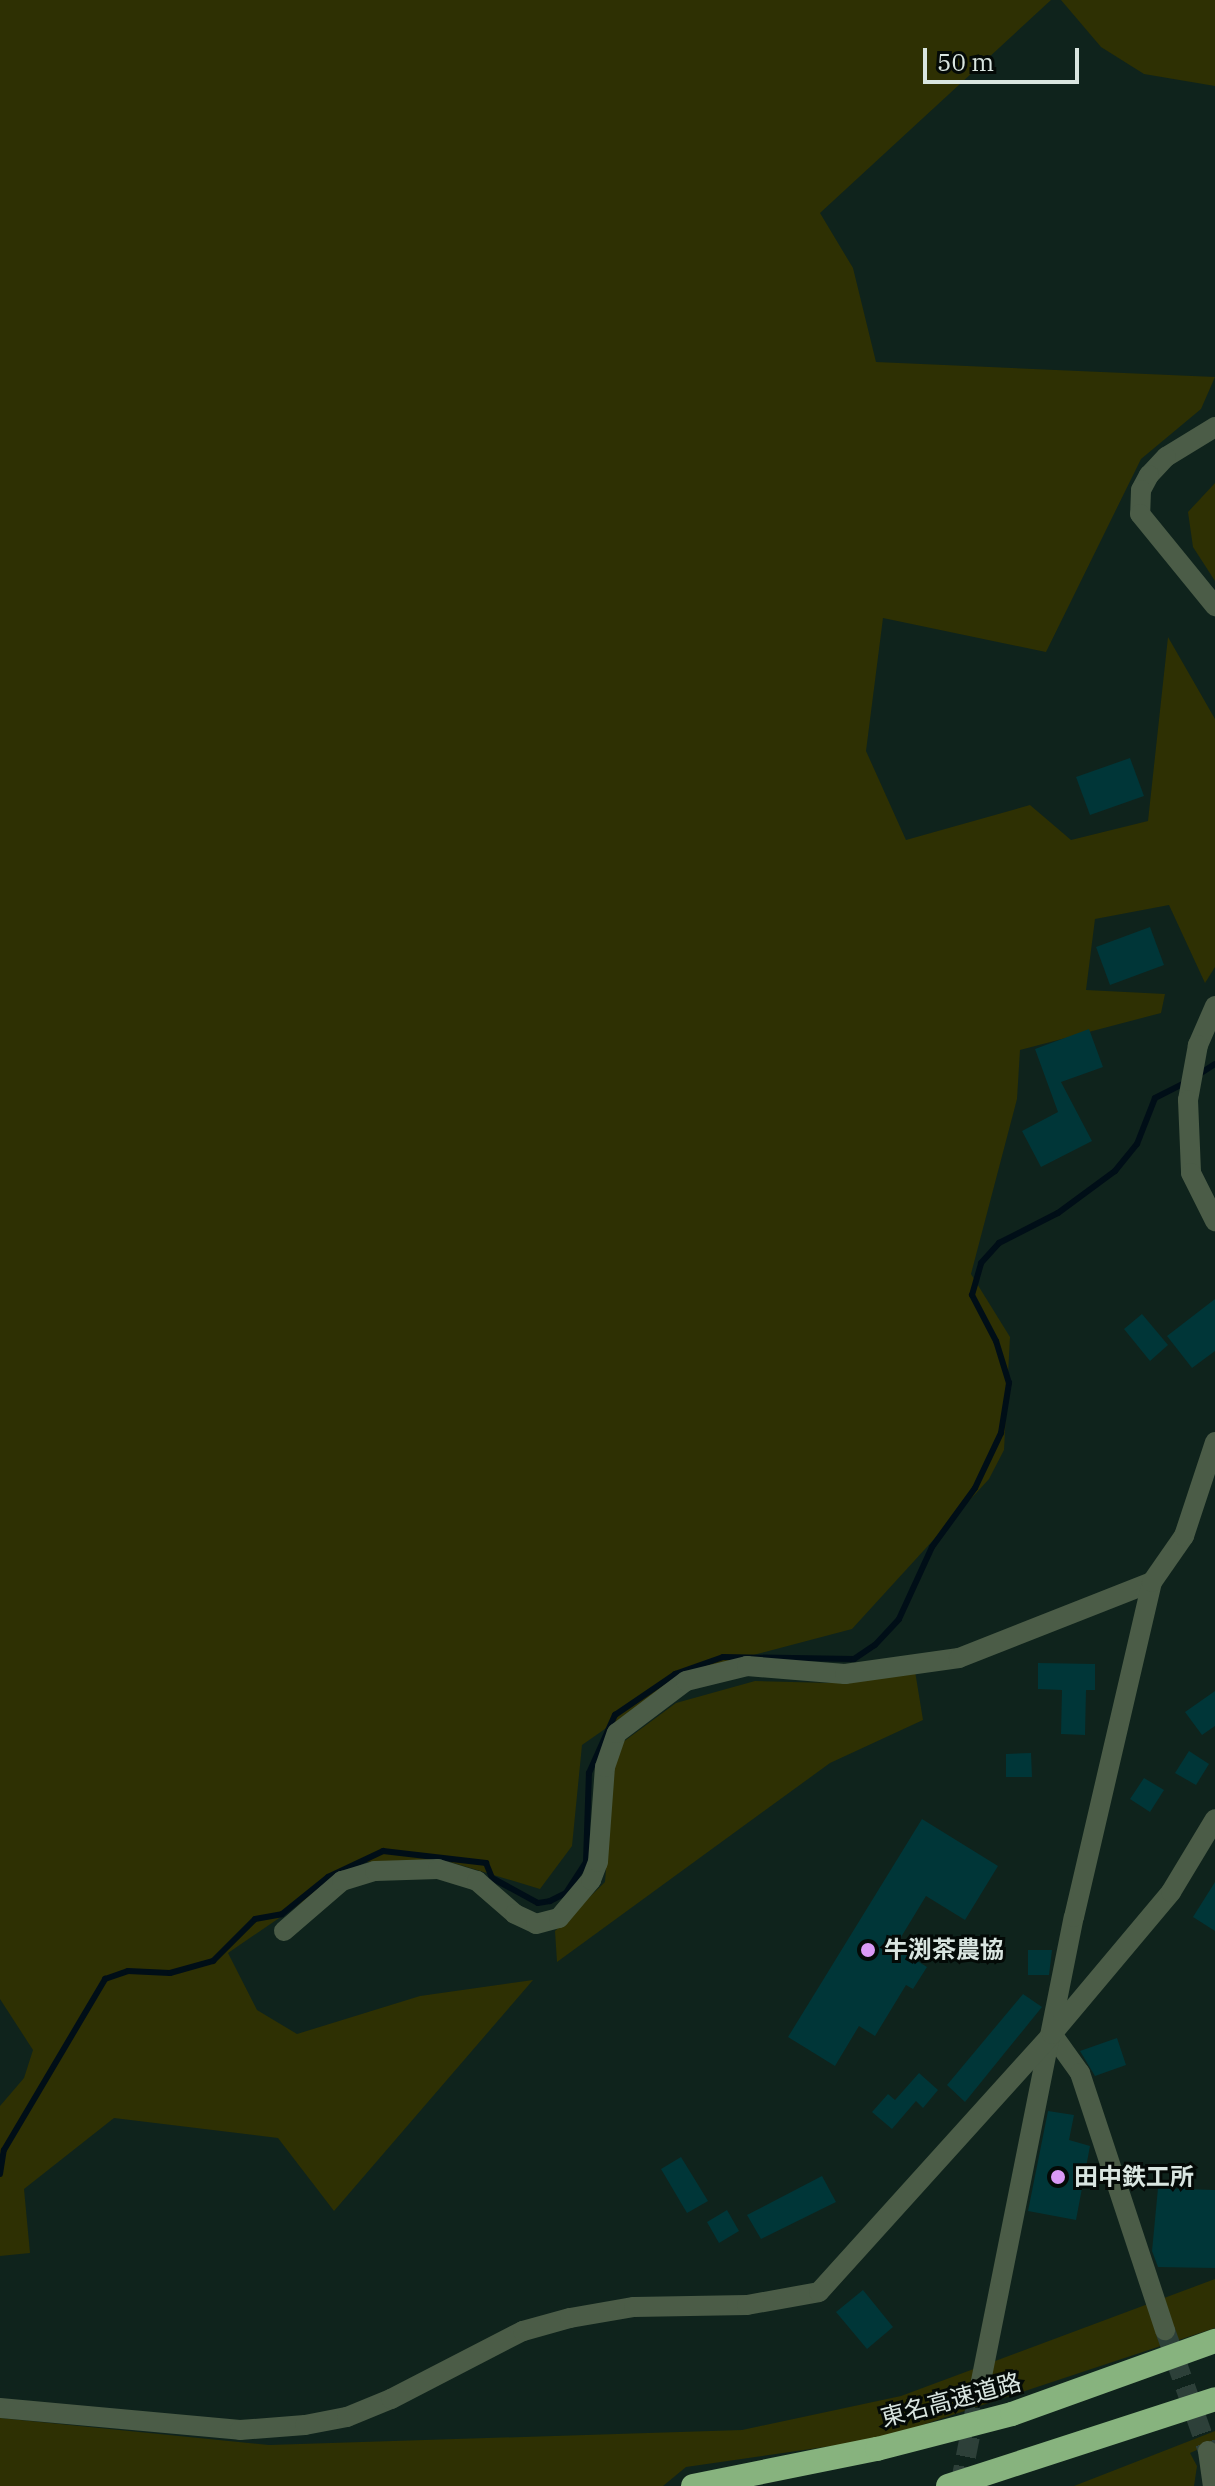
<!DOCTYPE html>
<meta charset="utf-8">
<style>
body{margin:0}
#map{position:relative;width:1215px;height:2486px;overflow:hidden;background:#0f231c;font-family:"IBM Plex Serif","Noto Sans JP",serif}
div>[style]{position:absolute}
.green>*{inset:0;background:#2e3003}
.stream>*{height:6px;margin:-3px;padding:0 3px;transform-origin:3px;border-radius:3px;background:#000e17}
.building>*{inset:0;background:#003638}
.minor-tunnel>*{height:20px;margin-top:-10px;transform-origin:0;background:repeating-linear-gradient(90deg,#2d4039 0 20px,transparent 0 30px)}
.minor>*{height:20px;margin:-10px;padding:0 10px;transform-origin:10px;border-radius:10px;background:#4b5c47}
.highway>*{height:24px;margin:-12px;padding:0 12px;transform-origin:12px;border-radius:12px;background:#87b37e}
.dots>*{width:22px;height:22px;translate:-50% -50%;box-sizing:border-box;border:4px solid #040a07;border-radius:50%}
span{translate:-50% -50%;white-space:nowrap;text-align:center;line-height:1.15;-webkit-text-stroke:6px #040a07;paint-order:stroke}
.poi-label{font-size:24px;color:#d9e5e0;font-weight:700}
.left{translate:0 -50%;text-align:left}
.street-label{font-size:24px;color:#d9e5e0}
.scale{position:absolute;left:923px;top:48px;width:156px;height:36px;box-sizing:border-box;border:4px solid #d9e5e0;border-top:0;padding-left:10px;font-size:24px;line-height:28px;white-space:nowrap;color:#d9e5e0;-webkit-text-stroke:6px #040a07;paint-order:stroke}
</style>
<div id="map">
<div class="green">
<div style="clip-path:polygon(0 0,1051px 0,820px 213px,853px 268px,876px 362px,1215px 377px,1201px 409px,1141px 459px,1046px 652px,883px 618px,866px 751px,906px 840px,1030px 805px,1071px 840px,1148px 821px,1168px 637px,1215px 719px,1215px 967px,1205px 983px,1169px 905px,1095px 919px,1086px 990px,1165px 994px,1161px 1013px,1020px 1050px,1017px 1099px,971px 1274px,1010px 1337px,1004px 1450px,989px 1479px,852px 1629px,685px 1673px,582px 1745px,572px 1846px,540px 1889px,447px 1861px,361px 1862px,228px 1953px,257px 2010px,297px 2034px,420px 1996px,533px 1980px,334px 2211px,278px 2138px,114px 2118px,24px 2189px,30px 2253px,0 2256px,0 2106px,24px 2078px,33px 2050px,0 1999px)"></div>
<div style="clip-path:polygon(1061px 0,1215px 0,1215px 86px,1144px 74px,1101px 47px)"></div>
<div style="clip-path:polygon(1215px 483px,1215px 581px,1193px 547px,1188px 512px)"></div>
<div style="clip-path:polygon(915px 1671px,923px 1720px,830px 1763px,557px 1962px,555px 1931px,605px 1882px,615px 1748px,676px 1703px,755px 1681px,831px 1683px)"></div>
<div style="clip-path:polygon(1215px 2279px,1215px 2328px,880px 2439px,686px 2467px,663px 2486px,0 2486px,0 2418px,269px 2445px,742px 2430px,901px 2396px)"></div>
<div style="clip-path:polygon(1215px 2431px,1215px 2442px,1190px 2453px,1197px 2466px,1194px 2486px,1074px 2486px)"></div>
</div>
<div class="stream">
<div style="left:1198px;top:1075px;width:20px;rotate:-33deg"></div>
<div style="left:0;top:2174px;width:24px;rotate:-81deg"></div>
<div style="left:4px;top:2150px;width:199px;rotate:-59.4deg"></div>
<div style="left:105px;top:1979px;width:24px;rotate:-19deg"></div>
<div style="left:128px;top:1971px;width:42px;rotate:2.7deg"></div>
<div style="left:170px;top:1973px;width:45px;rotate:-15.6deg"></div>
<div style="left:213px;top:1961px;width:59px;rotate:-45deg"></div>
<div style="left:255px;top:1919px;width:27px;rotate:-10deg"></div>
<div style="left:282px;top:1914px;width:59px;rotate:-38.8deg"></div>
<div style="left:328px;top:1877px;width:61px;rotate:-25.3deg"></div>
<div style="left:383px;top:1851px;width:104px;rotate:6.6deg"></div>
<div style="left:486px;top:1863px;width:16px;rotate:68deg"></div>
<div style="left:492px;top:1878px;width:52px;rotate:28.5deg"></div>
<div style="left:538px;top:1903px;width:12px;rotate:-9deg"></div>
<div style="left:550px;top:1901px;width:18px;rotate:-27deg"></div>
<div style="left:566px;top:1893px;width:37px;rotate:-57deg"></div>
<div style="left:586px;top:1862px;width:89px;rotate:-88.1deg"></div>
<div style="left:589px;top:1773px;width:64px;rotate:-65.9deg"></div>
<div style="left:615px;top:1715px;width:73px;rotate:-34.3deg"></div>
<div style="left:675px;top:1674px;width:51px;rotate:-19.5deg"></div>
<div style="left:723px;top:1657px;width:131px;rotate:0.9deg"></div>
<div style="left:854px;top:1659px;width:25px;rotate:-34deg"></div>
<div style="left:875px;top:1645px;width:35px;rotate:-47deg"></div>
<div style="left:899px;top:1619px;width:79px;rotate:-65.4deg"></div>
<div style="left:932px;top:1547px;width:73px;rotate:-53.9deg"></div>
<div style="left:975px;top:1488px;width:61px;rotate:-64.7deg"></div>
<div style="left:1001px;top:1433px;width:51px;rotate:-80.9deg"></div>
<div style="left:1009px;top:1383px;width:44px;rotate:-107.2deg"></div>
<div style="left:996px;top:1341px;width:52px;rotate:-117.6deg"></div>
<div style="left:972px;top:1295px;width:33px;rotate:-74deg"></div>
<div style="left:981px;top:1263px;width:27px;rotate:-48deg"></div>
<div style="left:999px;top:1243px;width:66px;rotate:-27deg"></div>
<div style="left:1058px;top:1213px;width:71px;rotate:-36.4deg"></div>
<div style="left:1115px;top:1171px;width:35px;rotate:-51deg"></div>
<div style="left:1137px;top:1144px;width:49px;rotate:-68.6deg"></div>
<div style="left:1155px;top:1098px;width:34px;rotate:-27deg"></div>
</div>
<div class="building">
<div style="clip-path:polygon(1130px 758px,1144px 796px,1090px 815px,1076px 777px)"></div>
<div style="clip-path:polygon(1150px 927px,1164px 965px,1110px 985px,1096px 947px)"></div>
<div style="clip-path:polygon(1089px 1029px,1103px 1067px,1061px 1082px,1092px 1141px,1041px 1167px,1022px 1131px,1058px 1112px,1035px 1049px)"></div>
<div style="clip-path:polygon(1215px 1299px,1215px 1351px,1192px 1368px,1167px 1336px)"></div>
<div style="clip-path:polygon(1142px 1314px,1168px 1345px,1150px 1361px,1124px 1329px)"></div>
<div style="clip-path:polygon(1038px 1663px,1095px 1664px,1095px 1690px,1086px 1690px,1085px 1735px,1061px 1734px,1062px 1690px,1038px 1689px)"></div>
<div style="clip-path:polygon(1215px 1691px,1215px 1726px,1202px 1735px,1185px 1712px)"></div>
<div style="clip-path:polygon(1189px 1751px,1209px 1764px,1196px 1785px,1175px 1773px)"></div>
<div style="clip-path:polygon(1031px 1753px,1032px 1777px,1006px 1777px,1006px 1754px)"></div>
<div style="clip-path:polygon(1144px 1778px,1164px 1790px,1150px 1812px,1130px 1799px)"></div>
<div style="clip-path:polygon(922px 1819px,998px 1866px,965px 1920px,926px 1896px,895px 1947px,927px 1967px,913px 1989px,906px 1985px,875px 2036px,859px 2026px,835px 2066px,788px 2037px)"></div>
<div style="clip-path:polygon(1215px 1882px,1215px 1931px,1193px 1917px)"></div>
<div style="clip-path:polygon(1028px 1950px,1052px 1950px,1049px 1975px,1028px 1975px)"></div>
<div style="clip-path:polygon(1023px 1994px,1042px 2007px,965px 2102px,947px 2085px)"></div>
<div style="clip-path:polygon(1117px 2038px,1126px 2065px,1095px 2076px,1080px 2051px)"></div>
<div style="clip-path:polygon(919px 2073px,938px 2090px,923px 2108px,916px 2101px,892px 2129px,872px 2112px,888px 2094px,895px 2100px)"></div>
<div style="clip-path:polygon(1048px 2111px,1074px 2115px,1069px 2140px,1090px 2146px,1076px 2220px,1028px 2211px)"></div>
<div style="clip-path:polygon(681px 2157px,708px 2201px,687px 2213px,661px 2169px)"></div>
<div style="clip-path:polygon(822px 2176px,836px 2202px,761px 2239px,747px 2215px)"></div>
<div style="clip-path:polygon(1158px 2188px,1215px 2190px,1215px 2268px,1158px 2267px,1152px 2251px)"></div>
<div style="clip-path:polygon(727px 2210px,739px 2231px,719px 2243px,707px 2222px)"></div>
<div style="clip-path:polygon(863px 2290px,893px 2327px,867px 2349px,836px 2312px)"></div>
</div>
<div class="minor-tunnel">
<div style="left:1165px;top:2330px;width:128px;rotate:70.4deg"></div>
<div style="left:960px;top:2486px;width:107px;rotate:-78.7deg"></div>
</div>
<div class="minor">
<div style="left:1215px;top:427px;width:57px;rotate:148.5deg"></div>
<div style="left:1166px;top:457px;width:25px;rotate:133deg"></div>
<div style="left:1149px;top:475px;width:17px;rotate:118deg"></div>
<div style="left:1141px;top:490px;width:24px;rotate:92deg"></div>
<div style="left:1140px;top:514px;width:119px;rotate:50.8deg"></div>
<div style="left:1215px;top:1006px;width:43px;rotate:113.6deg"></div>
<div style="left:1198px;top:1045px;width:56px;rotate:100.3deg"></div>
<div style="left:1188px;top:1100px;width:73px;rotate:87.6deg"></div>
<div style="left:1191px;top:1173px;width:54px;rotate:63.4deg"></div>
<div style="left:284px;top:1931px;width:77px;rotate:-40.8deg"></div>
<div style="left:342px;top:1881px;width:34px;rotate:-17deg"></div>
<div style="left:375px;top:1871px;width:63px;rotate:-1.8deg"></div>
<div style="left:438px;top:1869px;width:41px;rotate:17.1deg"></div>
<div style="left:477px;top:1881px;width:50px;rotate:41deg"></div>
<div style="left:515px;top:1914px;width:23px;rotate:25deg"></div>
<div style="left:536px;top:1924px;width:24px;rotate:-15deg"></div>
<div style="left:559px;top:1918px;width:50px;rotate:-49.9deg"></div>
<div style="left:591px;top:1880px;width:19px;rotate:-69deg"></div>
<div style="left:598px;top:1862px;width:95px;rotate:-85.8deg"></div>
<div style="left:605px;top:1767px;width:36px;rotate:-71deg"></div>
<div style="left:617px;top:1733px;width:86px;rotate:-37deg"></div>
<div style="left:686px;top:1681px;width:63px;rotate:-13.8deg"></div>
<div style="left:747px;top:1666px;width:98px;rotate:4.7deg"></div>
<div style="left:845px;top:1674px;width:115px;rotate:-8deg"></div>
<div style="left:959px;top:1658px;width:207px;rotate:-21.5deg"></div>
<div style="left:1052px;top:2034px;width:48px;rotate:54.3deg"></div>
<div style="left:1080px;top:2073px;width:271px;rotate:71.7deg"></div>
<div style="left:981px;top:2381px;width:473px;rotate:-78.7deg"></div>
<div style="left:1074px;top:1917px;width:344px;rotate:-76.9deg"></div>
<div style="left:1152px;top:1582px;width:56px;rotate:-55.2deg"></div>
<div style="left:1184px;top:1536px;width:99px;rotate:-71.7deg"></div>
<div style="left:0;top:2408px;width:241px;rotate:5.2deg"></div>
<div style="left:240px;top:2430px;width:65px;rotate:-4.4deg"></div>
<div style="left:305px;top:2425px;width:43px;rotate:-10.8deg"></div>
<div style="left:347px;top:2417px;width:48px;rotate:-22.2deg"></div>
<div style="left:391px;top:2399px;width:148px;rotate:-27.3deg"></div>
<div style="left:523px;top:2331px;width:49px;rotate:-15.5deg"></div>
<div style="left:570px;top:2318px;width:65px;rotate:-9.8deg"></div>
<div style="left:634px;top:2307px;width:113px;rotate:-1deg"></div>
<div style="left:747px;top:2305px;width:73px;rotate:-10.2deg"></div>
<div style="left:819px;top:2292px;width:348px;rotate:-47.9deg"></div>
<div style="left:1052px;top:2034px;width:185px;rotate:-50deg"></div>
<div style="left:1171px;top:1892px;width:85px;rotate:-58.9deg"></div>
<div style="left:1208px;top:2451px;width:35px;rotate:82deg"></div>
</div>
<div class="highway">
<div style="left:693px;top:2486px;width:188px;rotate:-11.4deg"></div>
<div style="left:877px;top:2449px;width:139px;rotate:-14.5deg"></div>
<div style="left:1012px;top:2414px;width:216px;rotate:-19.8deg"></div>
<div style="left:948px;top:2486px;width:281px;rotate:-18deg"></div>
</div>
<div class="dots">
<div style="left:868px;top:1950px;background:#da9af6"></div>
<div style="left:1058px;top:2177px;background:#da9af6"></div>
</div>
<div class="poi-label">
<span class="left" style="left:884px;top:1950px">牛渕茶農協</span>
<span class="left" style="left:1074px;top:2177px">田中鉄工所</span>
</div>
<div class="street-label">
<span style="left:951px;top:2400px;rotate:-15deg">東名高速道路</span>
</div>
<div class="scale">50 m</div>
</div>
